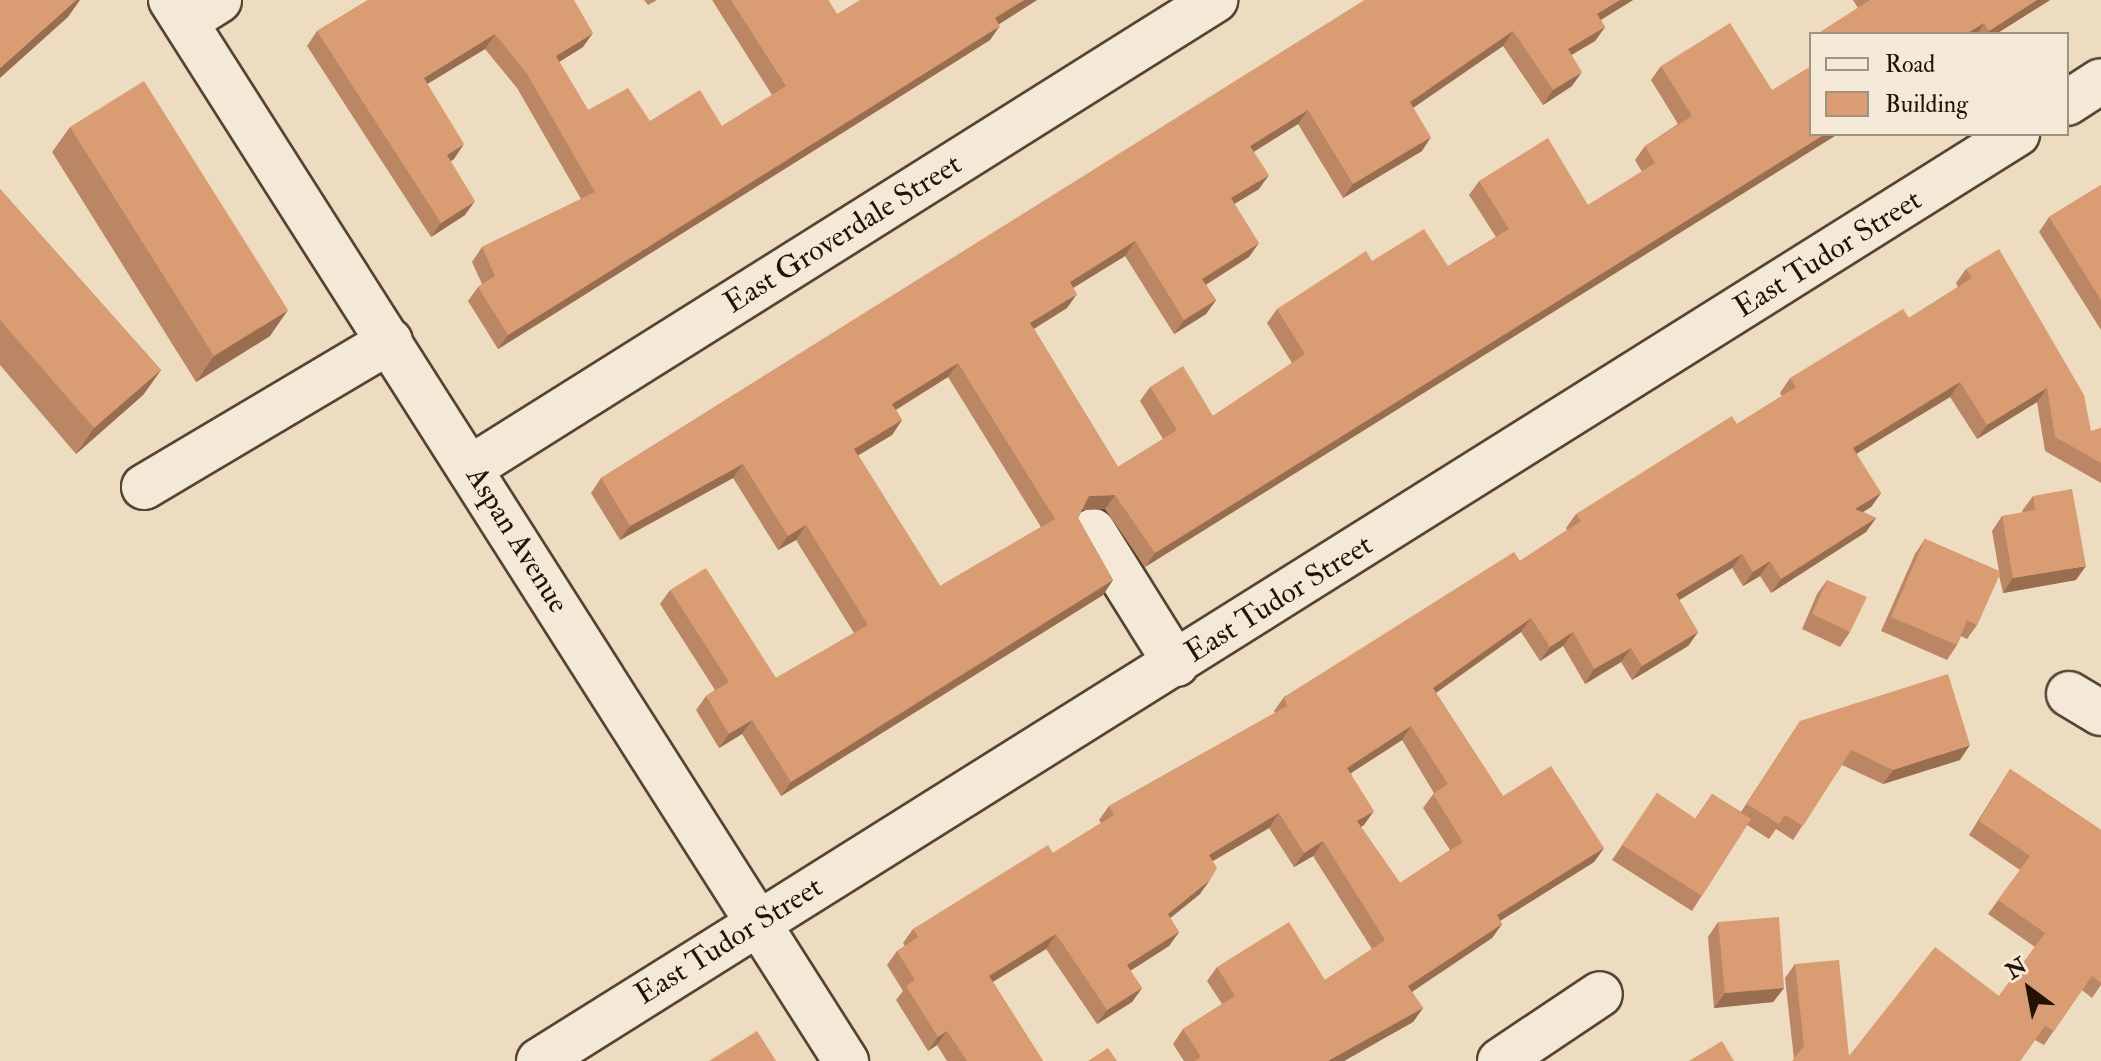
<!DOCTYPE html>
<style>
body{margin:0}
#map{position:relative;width:2101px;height:1061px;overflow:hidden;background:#eedcc0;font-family:"IM FELL Double Pica",serif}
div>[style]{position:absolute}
.roads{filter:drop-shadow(2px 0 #564534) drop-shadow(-2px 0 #564534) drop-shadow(0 2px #564534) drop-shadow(0 -2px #564534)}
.minor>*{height:44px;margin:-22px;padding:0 22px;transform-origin:22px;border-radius:22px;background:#f4e8d6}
.wall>*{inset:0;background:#bb8663}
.shaded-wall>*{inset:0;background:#986d50}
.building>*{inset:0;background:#d99c73}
span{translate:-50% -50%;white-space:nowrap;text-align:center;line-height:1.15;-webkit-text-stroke:6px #f4e8d6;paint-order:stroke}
.street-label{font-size:30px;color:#231305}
.legend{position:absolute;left:1809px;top:32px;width:260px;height:104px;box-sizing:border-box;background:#f4e8d6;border:2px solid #a09382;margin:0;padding:10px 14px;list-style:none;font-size:24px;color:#231305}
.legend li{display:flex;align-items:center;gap:16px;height:40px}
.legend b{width:40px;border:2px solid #a09382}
.north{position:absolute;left:1989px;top:949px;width:80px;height:80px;-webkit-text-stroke:6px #f4e8d6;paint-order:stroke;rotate:328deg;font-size:22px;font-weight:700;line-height:32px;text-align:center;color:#231305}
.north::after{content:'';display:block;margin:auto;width:28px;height:36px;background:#231305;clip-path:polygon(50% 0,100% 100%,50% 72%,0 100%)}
</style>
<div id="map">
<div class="roads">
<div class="minor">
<div style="left:171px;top:0;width:1258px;rotate:57.54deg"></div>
<div style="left:186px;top:21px;width:39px;rotate:-32deg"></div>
<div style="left:2067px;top:103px;width:40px;rotate:-32.9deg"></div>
<div style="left:472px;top:467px;width:878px;rotate:-32.15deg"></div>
<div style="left:144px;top:487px;width:286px;rotate:-30.7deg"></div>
<div style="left:1093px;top:531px;width:157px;rotate:58deg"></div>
<div style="left:2069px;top:694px;width:37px;rotate:31deg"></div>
<div style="left:539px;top:1061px;width:1745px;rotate:-32.1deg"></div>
<div style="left:1500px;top:1061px;width:120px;rotate:-33.8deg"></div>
</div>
</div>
<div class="wall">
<div style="clip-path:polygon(368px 0,583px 47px,559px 62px,588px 110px,650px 121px,722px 126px,772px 95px,712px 0,828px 0,837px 14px,1037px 0,999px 24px,990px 40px,498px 349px,468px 301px,478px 287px,482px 284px,472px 262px,482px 247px,581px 199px,517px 88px,485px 49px,427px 84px,454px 159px,450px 161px,465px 215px,431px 237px,307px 46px,317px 31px)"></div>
<div style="clip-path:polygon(644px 0,657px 0,648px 5px)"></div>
<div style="clip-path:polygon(evenodd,1365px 0,1633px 0,1601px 20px,1605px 27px,1595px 41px,1571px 55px,1572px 86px,1543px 105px,1503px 46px,1413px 107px,1422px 151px,1343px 198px,1298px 124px,1254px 151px,1259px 189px,1234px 204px,1249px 257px,1206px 285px,1216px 300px,1206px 314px,1174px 334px,1125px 256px,1073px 288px,1067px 308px,1034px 329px,1118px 467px,1163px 439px,1140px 401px,1150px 387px,1213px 416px,1292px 363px,1267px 323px,1277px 309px,1372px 261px,1448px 266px,1496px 237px,1469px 195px,1479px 181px,1588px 205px,1642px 172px,1635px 160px,1645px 146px,1678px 124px,1651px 80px,1661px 66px,1772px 90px,1811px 134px,1838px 134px,1145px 567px,1105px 509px,1082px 510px,1078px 518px,1113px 580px,1103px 595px,781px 796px,742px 734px,719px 748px,696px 710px,706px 696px,715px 690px,660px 604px,670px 590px,776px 678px,854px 633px,796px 540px,778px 550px,733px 478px,620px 540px,591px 493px,601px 478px,1365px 0,948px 377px,1041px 527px,940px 586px,858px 455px,892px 435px,902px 420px,896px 410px,948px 377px)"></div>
<div style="clip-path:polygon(1853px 0,2050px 0,1996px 34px,1820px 34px,1822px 31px,1858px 8px)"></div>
<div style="clip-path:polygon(70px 127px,270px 336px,196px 382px,52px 152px)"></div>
<div style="clip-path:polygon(2101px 185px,2101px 330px,2039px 232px,2049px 217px)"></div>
<div style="clip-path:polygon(0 189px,161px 370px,143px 395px,76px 454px,0 365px)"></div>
<div style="clip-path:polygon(evenodd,1966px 269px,2091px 431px,2101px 428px,2101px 483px,2045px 451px,2037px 402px,1977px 439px,1950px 397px,1856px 454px,1881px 493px,1871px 507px,1863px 512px,1876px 518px,1866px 532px,1771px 593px,1760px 576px,1743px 586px,1732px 568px,1679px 600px,1698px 632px,1688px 646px,1632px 680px,1621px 662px,1585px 684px,1563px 646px,1540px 661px,1521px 632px,1436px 693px,1503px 796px,1604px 848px,1594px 862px,1500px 921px,1502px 924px,1492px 938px,1412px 992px,1423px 1008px,1413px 1022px,1344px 1061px,1184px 1061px,1173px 1044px,1183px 1029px,1222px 1004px,1207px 981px,1217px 967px,1325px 980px,1372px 949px,1313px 856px,1294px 867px,1269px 828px,1213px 861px,1200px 894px,1170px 918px,1179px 932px,1169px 946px,1130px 971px,1142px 988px,1132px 1002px,1097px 1024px,1046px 949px,993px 982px,1043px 1061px,947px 1061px,937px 1045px,928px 1051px,896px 1000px,903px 991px,887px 965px,897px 951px,905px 946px,903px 943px,913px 929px,1053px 853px,1101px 823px,1099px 820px,1109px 806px,1275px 713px,1274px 711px,1284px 697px,1520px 561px,1567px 530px,1566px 528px,1576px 514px,1737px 424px,1782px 396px,1780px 393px,1790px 378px,1909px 318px,1958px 287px,1956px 283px,1966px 269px,1402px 740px,1434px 793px,1423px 808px,1450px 850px,1400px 883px,1361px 827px,1364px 825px,1351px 773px,1402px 740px)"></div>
<div style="clip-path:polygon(2033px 496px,2076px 580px,2003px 593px,1999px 575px,1977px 625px,1967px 639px,1961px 636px,1957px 645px,1947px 660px,1881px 631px,1915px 554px,1925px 539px,1999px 571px,1992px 531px,2002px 516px,2023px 513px,2022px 511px)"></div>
<div style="clip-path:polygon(1827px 580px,1850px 632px,1840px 647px,1802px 629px,1817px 594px)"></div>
<div style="clip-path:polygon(1800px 721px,1960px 760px,1883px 784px,1842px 765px,1793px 840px,1776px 829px,1769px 839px,1747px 825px,1692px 911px,1612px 860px,1657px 793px,1695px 819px,1712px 794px,1741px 812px)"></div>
<div style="clip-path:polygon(2010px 769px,2101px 830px,2101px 985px,2092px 998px,2082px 990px,2044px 1045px,2035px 1040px,2020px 1061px,1794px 1059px,1785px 978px,1795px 964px,1849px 1056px,1999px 996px,2035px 947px,1988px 914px,2020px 870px,1969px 835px)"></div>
<div style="clip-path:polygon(1718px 922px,1784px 988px,1773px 1002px,1714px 1008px,1708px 937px)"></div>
</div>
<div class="shaded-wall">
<div style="clip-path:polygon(76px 0,80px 0,68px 17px,0 78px,0 68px)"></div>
<div style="clip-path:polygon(1024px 0,1037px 0,985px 33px,995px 18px)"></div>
<div style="clip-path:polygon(1620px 0,1633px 0,1587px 28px,1597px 14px)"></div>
<div style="clip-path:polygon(2037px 0,2050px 0,1996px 34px,1987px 34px,1989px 31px)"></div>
<div style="clip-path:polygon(1984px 23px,1977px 34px,1966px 34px)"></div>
<div style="clip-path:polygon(1000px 26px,990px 40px,498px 349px,508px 335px)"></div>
<div style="clip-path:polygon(1605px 27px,1595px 41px,1558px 63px,1568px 49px)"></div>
<div style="clip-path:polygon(1513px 31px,1503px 46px,1400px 117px,1410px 102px)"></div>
<div style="clip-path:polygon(593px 33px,583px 47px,546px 70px,556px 56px)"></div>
<div style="clip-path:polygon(495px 34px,485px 49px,414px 92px,424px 78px)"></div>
<div style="clip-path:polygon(1582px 72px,1572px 86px,1543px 105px,1553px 90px)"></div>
<div style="clip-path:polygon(1308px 110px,1298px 124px,1241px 160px,1250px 146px)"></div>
<div style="clip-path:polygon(1825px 134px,1838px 134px,1145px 567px,1155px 553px)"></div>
<div style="clip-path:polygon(1431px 137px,1422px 151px,1343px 198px,1353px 184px)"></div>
<div style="clip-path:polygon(464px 144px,454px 159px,437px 170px,447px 155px)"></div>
<div style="clip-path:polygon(1269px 175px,1259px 189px,1221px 212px,1231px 198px)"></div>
<div style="clip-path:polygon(475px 201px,465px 215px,431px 237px,441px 223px)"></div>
<div style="clip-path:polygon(1135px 241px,1125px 256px,1060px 296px,1070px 282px)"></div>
<div style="clip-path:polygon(1259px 243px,1249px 257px,1192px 293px,1202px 279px)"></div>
<div style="clip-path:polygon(1077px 294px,1067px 308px,1020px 337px,1030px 323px)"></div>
<div style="clip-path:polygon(1216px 300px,1206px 314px,1174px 334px,1184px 320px)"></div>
<div style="clip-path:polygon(288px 310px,270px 336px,196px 382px,214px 356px)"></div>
<div style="clip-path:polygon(958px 363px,948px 377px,882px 418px,892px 404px)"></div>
<div style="clip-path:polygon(161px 370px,143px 395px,76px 454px,94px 428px)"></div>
<div style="clip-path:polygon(1960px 382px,1950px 397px,1843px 462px,1853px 448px)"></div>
<div style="clip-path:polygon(2047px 388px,2037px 402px,1977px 439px,1987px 425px)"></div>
<div style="clip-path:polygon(902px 420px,892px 435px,844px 464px,854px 449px)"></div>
<div style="clip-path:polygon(743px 464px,733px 478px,620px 540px,630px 526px)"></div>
<div style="clip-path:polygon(1881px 493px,1871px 507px,1845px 523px,1855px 509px)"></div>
<div style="clip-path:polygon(1115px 495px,1105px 509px,1079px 510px,1089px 496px)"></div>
<div style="clip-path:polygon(1876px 518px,1866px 532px,1771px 593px,1781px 579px)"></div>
<div style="clip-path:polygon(806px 525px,796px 540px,778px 550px,788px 536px)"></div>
<div style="clip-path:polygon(1742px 554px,1732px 568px,1666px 608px,1676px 594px)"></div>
<div style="clip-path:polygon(1770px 561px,1760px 576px,1743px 586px,1753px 572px)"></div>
<div style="clip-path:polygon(2086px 566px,2076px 580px,2003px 593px,2013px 578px)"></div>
<div style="clip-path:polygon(1113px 580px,1103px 595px,781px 796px,791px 782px)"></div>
<div style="clip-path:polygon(1531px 618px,1521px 632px,1423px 702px,1433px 688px)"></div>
<div style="clip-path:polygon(1573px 632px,1563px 646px,1540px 661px,1550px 647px)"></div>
<div style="clip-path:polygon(1698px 632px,1688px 646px,1632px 680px,1642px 666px)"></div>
<div style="clip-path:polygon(1631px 648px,1621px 662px,1585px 684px,1594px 669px)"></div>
<div style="clip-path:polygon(752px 720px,742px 734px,719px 748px,729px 734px)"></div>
<div style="clip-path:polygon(1411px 726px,1402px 740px,1337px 782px,1347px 768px)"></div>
<div style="clip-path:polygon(1970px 745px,1960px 760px,1883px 784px,1893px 770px)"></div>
<div style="clip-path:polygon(1374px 811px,1364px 825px,1347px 835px,1357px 821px)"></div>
<div style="clip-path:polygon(1279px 813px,1269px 828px,1199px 869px,1209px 855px)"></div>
<div style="clip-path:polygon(1323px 841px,1313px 856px,1294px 867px,1304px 853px)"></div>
<div style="clip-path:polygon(1604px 848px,1594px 862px,1487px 929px,1497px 915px)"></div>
<div style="clip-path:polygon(1210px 880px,1200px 894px,1158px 928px,1168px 914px)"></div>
<div style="clip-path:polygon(1502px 924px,1492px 938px,1398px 1001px,1408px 986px)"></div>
<div style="clip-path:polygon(1179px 932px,1169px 946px,1117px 979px,1127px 965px)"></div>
<div style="clip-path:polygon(1056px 934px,1046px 949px,979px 990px,989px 976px)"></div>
<div style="clip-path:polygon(1142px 988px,1132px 1002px,1097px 1024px,1107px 1010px)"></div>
<div style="clip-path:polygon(1784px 988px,1773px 1002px,1714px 1008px,1725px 993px)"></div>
<div style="clip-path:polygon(1423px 1008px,1413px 1022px,1344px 1061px,1328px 1061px)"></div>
<div style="clip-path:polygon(947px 1031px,937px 1045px,928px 1051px,938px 1037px)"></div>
</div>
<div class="building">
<div style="clip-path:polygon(0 0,76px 0,0 68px)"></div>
<div style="clip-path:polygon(368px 0,574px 0,593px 33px,556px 56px,588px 110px,628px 88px,650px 121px,700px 90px,722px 126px,786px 86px,731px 0,828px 0,837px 14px,860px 0,1024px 0,995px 18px,1000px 26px,508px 335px,478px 287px,495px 276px,482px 247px,595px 192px,527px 74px,495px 34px,424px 78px,464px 144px,447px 155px,475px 201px,441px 223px,317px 31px)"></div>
<div style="clip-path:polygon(evenodd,1365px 0,1620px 0,1597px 14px,1605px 27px,1568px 49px,1582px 72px,1553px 90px,1513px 31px,1410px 102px,1431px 137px,1353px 184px,1308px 110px,1250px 146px,1269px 175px,1231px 198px,1259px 243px,1202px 279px,1216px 300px,1184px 320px,1135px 241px,1070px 282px,1077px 294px,1030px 323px,1118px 467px,1177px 430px,1150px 387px,1183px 366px,1213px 416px,1305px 354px,1277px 309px,1366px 251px,1372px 261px,1424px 229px,1448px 266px,1509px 229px,1479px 181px,1548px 138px,1588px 205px,1655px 163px,1645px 146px,1692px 116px,1661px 66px,1730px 23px,1772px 90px,1811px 66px,1811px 134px,1825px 134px,1155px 553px,1115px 495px,1089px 496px,1078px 518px,1113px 580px,791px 782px,752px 720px,729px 734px,706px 696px,729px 682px,670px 590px,706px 568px,776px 678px,868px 625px,806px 525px,788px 536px,743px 464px,630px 526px,601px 478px,1365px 0,958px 363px,1055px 519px,940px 586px,854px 449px,902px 420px,892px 404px,958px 363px)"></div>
<div style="clip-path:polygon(1870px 0,2037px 0,1989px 31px,1984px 23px,1966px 34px,1824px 34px,1822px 31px)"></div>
<div style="clip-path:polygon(144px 81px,288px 310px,214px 356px,70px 127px)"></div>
<div style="clip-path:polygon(2101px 185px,2101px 300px,2049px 217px)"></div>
<div style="clip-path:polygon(0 189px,161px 370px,94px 428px,0 320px)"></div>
<div style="clip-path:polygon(evenodd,1999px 249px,2084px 395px,2091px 431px,2101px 428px,2101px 463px,2055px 437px,2047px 388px,1987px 425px,1960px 382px,1853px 448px,1881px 493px,1855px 509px,1876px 518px,1781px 579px,1770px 561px,1753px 572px,1742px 554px,1676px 594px,1698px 632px,1642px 666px,1631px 648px,1594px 669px,1573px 632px,1550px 647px,1531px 618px,1433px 688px,1503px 796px,1551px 766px,1604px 848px,1497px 915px,1502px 924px,1408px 986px,1423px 1008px,1328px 1061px,1195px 1061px,1201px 1057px,1183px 1029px,1235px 996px,1217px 967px,1289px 922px,1325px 980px,1385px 940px,1323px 841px,1304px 853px,1279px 813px,1209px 855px,1217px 868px,1210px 880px,1168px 914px,1179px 932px,1127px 965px,1142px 988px,1107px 1010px,1056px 934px,989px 976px,1043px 1061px,967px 1061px,947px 1031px,938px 1037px,906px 986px,915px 980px,897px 951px,918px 937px,913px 929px,1048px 845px,1053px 853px,1114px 815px,1109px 806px,1287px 706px,1284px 697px,1514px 552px,1520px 561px,1581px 521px,1576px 514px,1732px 416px,1737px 424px,1796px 387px,1790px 378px,1903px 309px,1909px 318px,1972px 278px,1966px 269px,1999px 249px,1411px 726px,1448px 784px,1433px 794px,1463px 842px,1400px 883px,1357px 821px,1374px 811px,1347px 768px,1411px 726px)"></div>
<div style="clip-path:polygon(2072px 489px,2086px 566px,2013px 578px,2002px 516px,2035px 510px,2033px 496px)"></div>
<div style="clip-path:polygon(1925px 539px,2001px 572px,1977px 625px,1967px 620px,1957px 645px,1891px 617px)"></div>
<div style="clip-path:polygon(1827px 580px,1867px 597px,1850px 632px,1812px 614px)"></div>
<div style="clip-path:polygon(1948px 674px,1970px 745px,1893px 770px,1851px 750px,1803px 826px,1785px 815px,1779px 824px,1747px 804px,1800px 721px)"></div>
<div style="clip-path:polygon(2010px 769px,2101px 830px,2101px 983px,2092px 976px,2054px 1031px,2045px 1026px,2020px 1061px,1792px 1061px,1804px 1046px,1795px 964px,1839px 960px,1849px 1056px,1935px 947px,1999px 996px,2045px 933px,1998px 900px,2030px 856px,1979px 821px)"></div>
<div style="clip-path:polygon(1657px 793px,1696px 819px,1712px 794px,1751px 819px,1702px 896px,1622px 845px)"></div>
<div style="clip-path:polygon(1779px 917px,1784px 988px,1725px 993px,1718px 922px)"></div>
<div style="clip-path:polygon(757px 1031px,776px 1061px,709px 1061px)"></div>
<div style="clip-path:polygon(1722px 1041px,1734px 1061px,1689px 1061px)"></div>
<div style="clip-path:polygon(1108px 1048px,1117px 1061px,1088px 1061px)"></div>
</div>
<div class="street-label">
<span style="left:843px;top:234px;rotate:-32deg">East Groverdale Street</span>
<span style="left:1828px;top:254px;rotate:-32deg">East Tudor Street</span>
<span style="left:517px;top:540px;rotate:58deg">Aspan Avenue</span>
<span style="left:1279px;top:599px;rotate:-32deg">East Tudor Street</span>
<span style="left:729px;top:941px;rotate:-32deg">East Tudor Street</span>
</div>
<ul class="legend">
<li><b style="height:10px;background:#f4e8d6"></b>Road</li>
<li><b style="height:22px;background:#d99c73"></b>Building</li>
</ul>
<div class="north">N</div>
</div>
